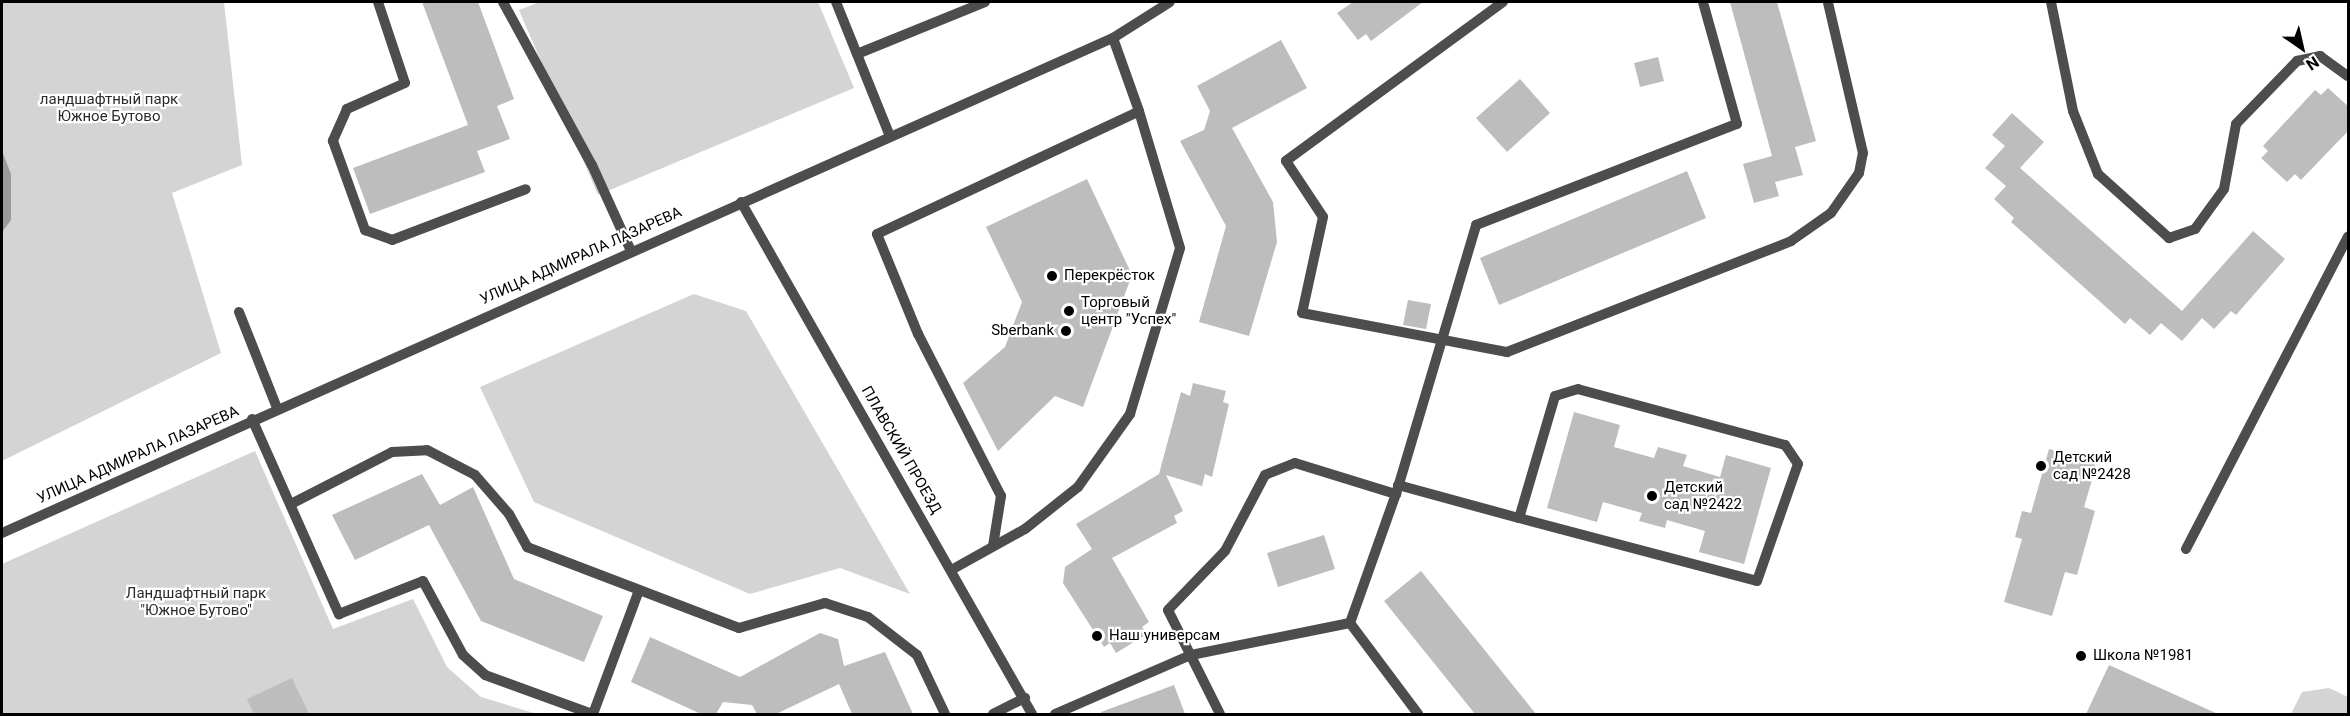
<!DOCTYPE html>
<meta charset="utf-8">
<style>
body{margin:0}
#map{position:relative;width:2350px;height:716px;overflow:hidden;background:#fff;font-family:Roboto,sans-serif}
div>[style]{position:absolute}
.green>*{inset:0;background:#d4d4d4}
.water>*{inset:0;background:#9b9b9b}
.building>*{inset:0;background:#bdbdbd}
.minor>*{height:10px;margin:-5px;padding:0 5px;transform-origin:5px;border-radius:5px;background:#4d4d4d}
.dots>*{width:16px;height:16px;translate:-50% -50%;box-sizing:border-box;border:3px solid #fff;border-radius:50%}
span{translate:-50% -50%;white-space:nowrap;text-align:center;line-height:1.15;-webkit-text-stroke:4.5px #fff;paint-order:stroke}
.park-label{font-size:15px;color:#2b2b2b}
.street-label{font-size:15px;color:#000}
.poi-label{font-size:15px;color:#000}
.left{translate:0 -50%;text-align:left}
.right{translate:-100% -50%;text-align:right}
.frame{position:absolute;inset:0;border:3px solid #000;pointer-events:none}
.north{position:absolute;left:2272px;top:18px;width:60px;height:60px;-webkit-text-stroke:4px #fff;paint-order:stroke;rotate:146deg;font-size:16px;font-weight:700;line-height:24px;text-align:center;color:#000}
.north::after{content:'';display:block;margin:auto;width:21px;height:27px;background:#000;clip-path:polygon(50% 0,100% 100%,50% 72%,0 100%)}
</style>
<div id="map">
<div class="green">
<div style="clip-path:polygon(2px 2px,224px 2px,242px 165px,172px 193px,221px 353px,2px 461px)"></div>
<div style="clip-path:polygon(540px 2px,818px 2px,854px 88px,598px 195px,519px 10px)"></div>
<div style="clip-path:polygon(694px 294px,746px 311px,910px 594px,840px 568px,750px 594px,534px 502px,480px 387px)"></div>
<div style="clip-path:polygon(255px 451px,333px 629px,413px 599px,447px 667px,481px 697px,537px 714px,2px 714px,2px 564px)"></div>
<div style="clip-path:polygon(2329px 688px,2348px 697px,2348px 714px,2291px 714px,2302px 692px)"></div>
</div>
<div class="water">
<div style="clip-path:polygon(2px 151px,11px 174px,11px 220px,2px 232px)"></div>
</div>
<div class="building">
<div style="clip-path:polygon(422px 2px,478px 2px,514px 99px,497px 106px,510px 139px,477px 151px,485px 172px,370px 214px,353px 168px,468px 125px)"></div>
<div style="clip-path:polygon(1353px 2px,1423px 2px,1371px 41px,1366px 34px,1358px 40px,1337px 13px)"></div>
<div style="clip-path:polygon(1730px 2px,1777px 2px,1816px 141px,1795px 147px,1803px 175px,1775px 182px,1779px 196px,1754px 203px,1743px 164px,1772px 156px)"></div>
<div style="clip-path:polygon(1281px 40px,1307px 88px,1232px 128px,1273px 202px,1277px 242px,1249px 336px,1199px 322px,1226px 226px,1180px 141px,1204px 130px,1210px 111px,1197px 86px)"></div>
<div style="clip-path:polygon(1658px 57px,1664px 81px,1640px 87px,1634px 63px)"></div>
<div style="clip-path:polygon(1520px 79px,1550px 113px,1507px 152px,1476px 118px)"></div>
<div style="clip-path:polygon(2328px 88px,2349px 107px,2349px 130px,2301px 180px,2295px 174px,2287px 182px,2261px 158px,2268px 151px,2263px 146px,2315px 90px,2321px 95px)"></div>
<div style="clip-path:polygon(2012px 113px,2044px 142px,2020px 168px,2182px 311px,2253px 231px,2285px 259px,2236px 315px,2231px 311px,2214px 329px,2202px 318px,2182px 341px,2161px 323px,2150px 335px,2130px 318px,2125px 324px,2011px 222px,2014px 218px,1994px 199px,2006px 186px,1985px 168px,2005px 146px,1992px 135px)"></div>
<div style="clip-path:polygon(1687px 171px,1706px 218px,1499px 305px,1480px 258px)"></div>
<div style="clip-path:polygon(1087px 179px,1132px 275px,1083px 407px,1055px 396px,998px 451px,963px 383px,1005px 347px,1022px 302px,986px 227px)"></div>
<div style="clip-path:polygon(1408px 300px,1431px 304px,1426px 329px,1403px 325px)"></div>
<div style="clip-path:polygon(1193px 383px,1226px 391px,1223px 402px,1229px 404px,1212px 477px,1205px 474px,1202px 486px,1166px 475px,1183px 511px,1174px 516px,1177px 523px,1112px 558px,1149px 622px,1142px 627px,1147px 634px,1116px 653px,1110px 643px,1104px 647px,1063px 583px,1065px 567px,1092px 549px,1076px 524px,1159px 474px,1181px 392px,1190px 396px)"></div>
<div style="clip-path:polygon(1574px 412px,1620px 425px,1614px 447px,1654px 458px,1658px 447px,1687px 455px,1683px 466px,1720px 477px,1726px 455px,1771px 468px,1744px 564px,1699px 552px,1705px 531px,1667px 520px,1665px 528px,1639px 521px,1642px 513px,1603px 502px,1597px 522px,1547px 508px)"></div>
<div style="clip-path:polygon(2049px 449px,2097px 463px,2084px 507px,2095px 511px,2077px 575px,2065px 572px,2052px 616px,2004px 602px,2022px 539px,2015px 537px,2022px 511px,2031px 513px)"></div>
<div style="clip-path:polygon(422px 474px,440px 505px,473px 487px,514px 579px,603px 616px,584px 662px,481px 621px,429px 525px,355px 560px,332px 515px)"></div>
<div style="clip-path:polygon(1324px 535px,1335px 569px,1278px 587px,1267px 553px)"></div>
<div style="clip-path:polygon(1421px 571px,1536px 714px,1475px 714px,1384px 601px)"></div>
<div style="clip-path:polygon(820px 633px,838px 639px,844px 666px,885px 652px,913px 714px,852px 714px,839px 684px,776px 714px,757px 714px,752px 705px,723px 702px,716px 714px,701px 714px,631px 682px,650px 637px,740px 677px)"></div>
<div style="clip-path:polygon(2109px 665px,2218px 714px,2086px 714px)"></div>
<div style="clip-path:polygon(292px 678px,309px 714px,254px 714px,247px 699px)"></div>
<div style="clip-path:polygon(1174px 685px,1185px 714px,1101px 714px,1101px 712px)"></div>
</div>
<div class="minor">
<div style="left:378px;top:2px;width:85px;rotate:71.6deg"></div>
<div style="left:405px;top:83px;width:64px;rotate:155.9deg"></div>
<div style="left:347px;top:109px;width:35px;rotate:114deg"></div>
<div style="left:333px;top:141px;width:95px;rotate:70.2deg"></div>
<div style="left:365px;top:230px;width:29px;rotate:20deg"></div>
<div style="left:392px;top:240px;width:143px;rotate:-20.8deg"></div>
<div style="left:503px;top:2px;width:186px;rotate:61.4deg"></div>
<div style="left:592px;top:165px;width:94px;rotate:65.6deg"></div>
<div style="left:836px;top:2px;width:144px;rotate:68.1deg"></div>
<div style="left:1503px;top:2px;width:269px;rotate:143.8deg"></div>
<div style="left:1286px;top:161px;width:67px;rotate:56.5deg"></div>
<div style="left:1323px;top:217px;width:98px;rotate:102.3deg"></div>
<div style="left:1302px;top:313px;width:209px;rotate:10.8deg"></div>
<div style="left:1507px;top:352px;width:305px;rotate:-21.3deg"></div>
<div style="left:1791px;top:241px;width:49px;rotate:-35deg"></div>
<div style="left:1831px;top:213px;width:49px;rotate:-55deg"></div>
<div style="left:1859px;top:173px;width:20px;rotate:-79deg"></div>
<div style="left:1863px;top:153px;width:155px;rotate:-103.1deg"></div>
<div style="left:2051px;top:2px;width:111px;rotate:78.6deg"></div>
<div style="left:2073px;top:111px;width:68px;rotate:68.4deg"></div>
<div style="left:2098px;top:174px;width:96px;rotate:42deg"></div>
<div style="left:2169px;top:238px;width:28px;rotate:-19deg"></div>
<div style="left:2195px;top:229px;width:49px;rotate:-54.1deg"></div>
<div style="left:2224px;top:189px;width:66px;rotate:-79.5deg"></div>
<div style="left:2236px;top:124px;width:88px;rotate:-45.9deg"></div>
<div style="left:2297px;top:61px;width:24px;rotate:-12deg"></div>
<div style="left:2320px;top:56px;width:34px;rotate:36deg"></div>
<div style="left:857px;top:54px;width:138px;rotate:-22.1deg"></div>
<div style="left:741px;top:202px;width:589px;rotate:60.39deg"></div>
<div style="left:239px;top:312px;width:103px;rotate:68.4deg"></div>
<div style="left:252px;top:419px;width:214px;rotate:66deg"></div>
<div style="left:339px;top:614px;width:90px;rotate:-21.4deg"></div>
<div style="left:423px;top:581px;width:84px;rotate:61.6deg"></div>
<div style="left:463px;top:655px;width:30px;rotate:42deg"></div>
<div style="left:485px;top:675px;width:114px;rotate:20deg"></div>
<div style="left:1398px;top:485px;width:125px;rotate:15.3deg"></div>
<div style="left:1519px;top:518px;width:246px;rotate:14.8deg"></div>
<div style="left:1757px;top:581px;width:124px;rotate:-70.7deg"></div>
<div style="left:1798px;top:464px;width:23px;rotate:-124deg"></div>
<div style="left:1785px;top:445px;width:214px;rotate:-164.9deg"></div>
<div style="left:1578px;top:389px;width:24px;rotate:163deg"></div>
<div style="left:1555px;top:396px;width:127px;rotate:106.4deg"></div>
<div style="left:291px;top:504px;width:114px;rotate:-27.2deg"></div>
<div style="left:392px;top:452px;width:35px;rotate:-3deg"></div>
<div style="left:427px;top:450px;width:54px;rotate:27.5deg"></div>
<div style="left:475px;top:475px;width:52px;rotate:48.9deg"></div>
<div style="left:509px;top:514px;width:38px;rotate:61deg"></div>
<div style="left:527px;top:547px;width:227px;rotate:20.9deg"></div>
<div style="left:739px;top:628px;width:90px;rotate:-16.2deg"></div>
<div style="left:825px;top:603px;width:45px;rotate:18deg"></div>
<div style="left:868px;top:617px;width:62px;rotate:37.8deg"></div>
<div style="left:917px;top:655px;width:65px;rotate:64.6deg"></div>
<div style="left:2px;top:533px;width:1216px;rotate:-24.02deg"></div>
<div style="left:1113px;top:38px;width:67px;rotate:-32.3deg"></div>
<div style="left:993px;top:546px;width:51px;rotate:-80.9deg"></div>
<div style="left:1001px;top:496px;width:182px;rotate:-117.1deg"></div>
<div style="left:918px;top:334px;width:108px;rotate:-112.3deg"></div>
<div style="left:877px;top:234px;width:289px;rotate:-25.1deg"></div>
<div style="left:1139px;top:111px;width:77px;rotate:-109.6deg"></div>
<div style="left:2186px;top:549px;width:352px;rotate:-62.6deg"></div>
<div style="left:953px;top:569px;width:82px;rotate:-29.1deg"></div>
<div style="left:1025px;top:529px;width:68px;rotate:-38.4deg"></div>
<div style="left:1078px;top:487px;width:90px;rotate:-54.5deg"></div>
<div style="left:1130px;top:414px;width:173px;rotate:-73.2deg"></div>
<div style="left:1180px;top:248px;width:143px;rotate:-106.7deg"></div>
<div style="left:1350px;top:623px;width:137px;rotate:-70.4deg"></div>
<div style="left:1396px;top:494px;width:281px;rotate:-73.4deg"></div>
<div style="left:1476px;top:225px;width:280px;rotate:-21.2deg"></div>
<div style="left:1737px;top:124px;width:127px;rotate:-105.6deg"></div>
<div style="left:1350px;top:623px;width:114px;rotate:53.2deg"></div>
<div style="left:593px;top:714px;width:132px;rotate:-69.6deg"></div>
<div style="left:993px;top:714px;width:36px;rotate:-27deg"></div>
<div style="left:1055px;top:714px;width:148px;rotate:-23.5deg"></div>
<div style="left:1191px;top:655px;width:162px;rotate:-11.4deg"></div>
<div style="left:1220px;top:714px;width:116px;rotate:-116.6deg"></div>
<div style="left:1168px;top:610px;width:82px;rotate:-46deg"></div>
<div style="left:1225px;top:551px;width:86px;rotate:-62.2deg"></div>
<div style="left:1265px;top:475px;width:32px;rotate:-22deg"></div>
<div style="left:1295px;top:463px;width:106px;rotate:17.1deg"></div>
</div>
<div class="dots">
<div style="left:1052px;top:276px;background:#000"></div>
<div style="left:1069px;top:311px;background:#000"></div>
<div style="left:1066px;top:331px;background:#000"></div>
<div style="left:2041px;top:466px;background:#000"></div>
<div style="left:1652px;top:496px;background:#000"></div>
<div style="left:1097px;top:636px;background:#000"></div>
<div style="left:2081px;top:656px;background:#000"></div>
</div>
<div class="park-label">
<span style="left:109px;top:108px">ландшафтный парк<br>Южное Бутово</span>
<span style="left:196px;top:602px">Ландшафтный парк<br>"Южное Бутово"</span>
</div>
<div class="street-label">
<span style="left:581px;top:256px;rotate:-24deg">УЛИЦА АДМИРАЛА ЛАЗАРЕВА</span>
<span style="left:901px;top:450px;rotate:60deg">ПЛАВСКИЙ ПРОЕЗД</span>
<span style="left:138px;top:455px;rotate:-24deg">УЛИЦА АДМИРАЛА ЛАЗАРЕВА</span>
</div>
<div class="poi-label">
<span class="left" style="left:1064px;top:276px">Перекрёсток</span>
<span class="left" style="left:1081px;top:311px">Торговый<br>центр "Успех"</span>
<span class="right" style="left:1054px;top:331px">Sberbank</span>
<span class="left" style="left:2053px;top:466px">Детский<br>сад №2428</span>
<span class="left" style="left:1664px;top:496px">Детский<br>сад №2422</span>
<span class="left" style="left:1109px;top:636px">Наш универсам</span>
<span class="left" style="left:2093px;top:656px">Школа №1981</span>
</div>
<div class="frame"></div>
<div class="north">N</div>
</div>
